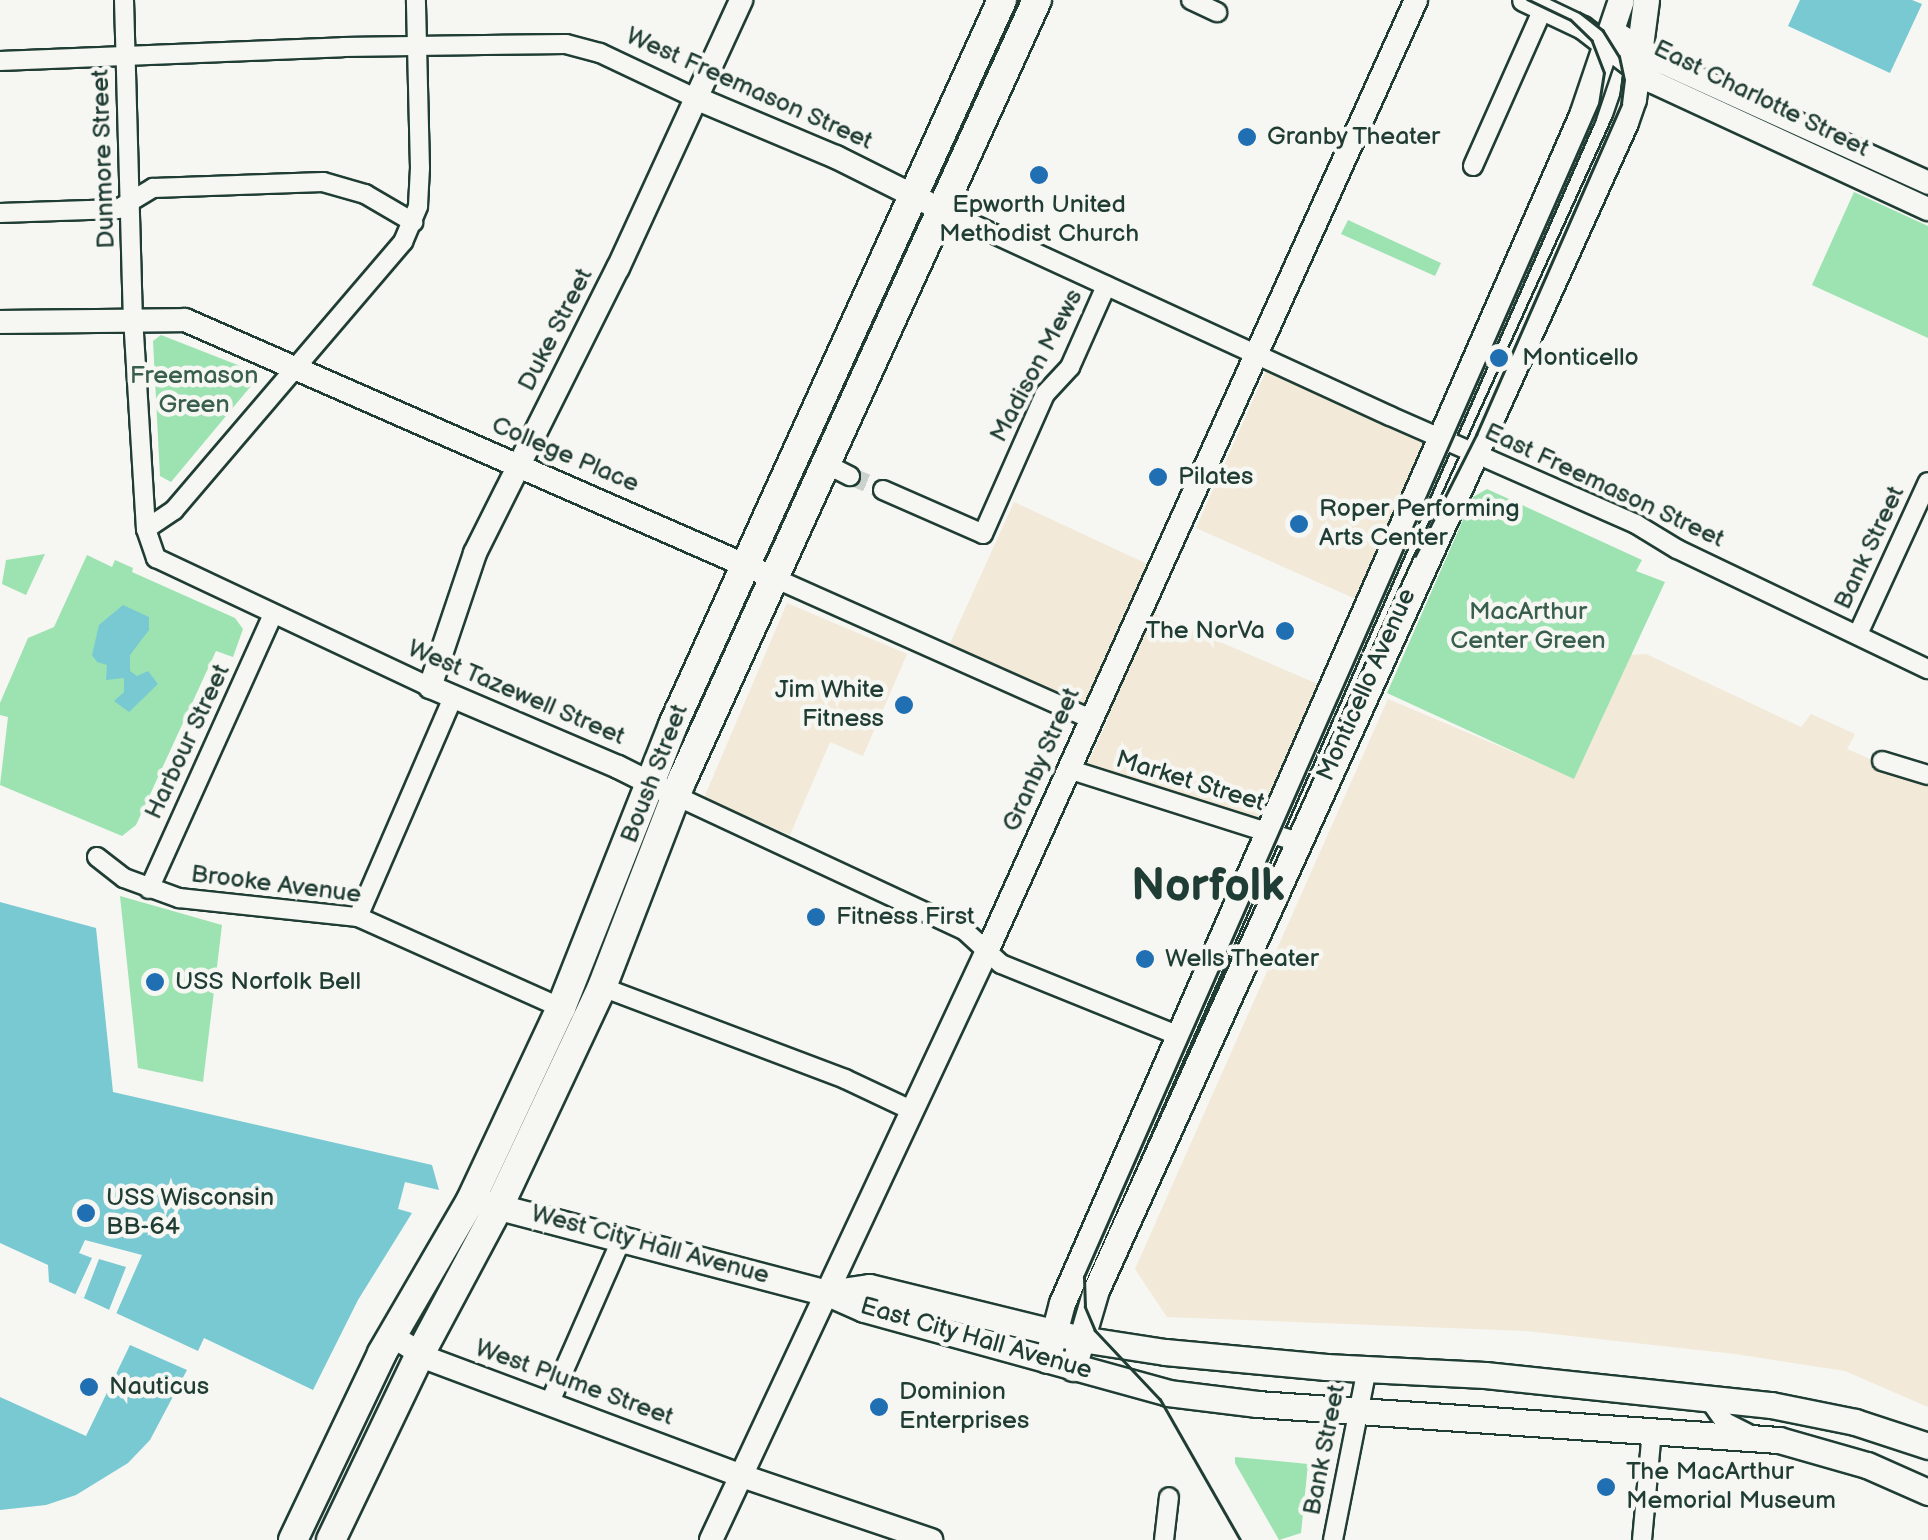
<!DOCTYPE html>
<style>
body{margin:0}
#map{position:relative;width:1928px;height:1540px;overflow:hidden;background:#f6f6f2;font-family:"Balsamiq Sans",sans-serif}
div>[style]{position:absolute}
.built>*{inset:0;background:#f2e9d8}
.green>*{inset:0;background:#9ce3b1}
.water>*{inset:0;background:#78c9d2}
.pier>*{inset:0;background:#f6f6f2}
.minor-tunnel>*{height:18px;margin-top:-9px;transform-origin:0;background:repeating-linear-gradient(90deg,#cbd1cc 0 18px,transparent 0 27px)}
.roads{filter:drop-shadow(2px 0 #1f3d34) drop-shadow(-2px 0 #1f3d34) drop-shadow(0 2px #1f3d34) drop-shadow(0 -2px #1f3d34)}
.minor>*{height:18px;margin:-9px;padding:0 9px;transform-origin:9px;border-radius:9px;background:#f6f6f2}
.tertiary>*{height:22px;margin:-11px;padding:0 11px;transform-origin:11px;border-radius:11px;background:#f6f6f2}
.secondary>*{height:25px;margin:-12.5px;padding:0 12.5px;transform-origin:12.5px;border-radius:12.5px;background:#f6f6f2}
.primary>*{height:28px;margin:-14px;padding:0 14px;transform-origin:14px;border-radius:14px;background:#f6f6f2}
.tram>*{height:2.5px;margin:-1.25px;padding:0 1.25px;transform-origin:1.25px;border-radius:1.25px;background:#1f3d34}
.dots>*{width:28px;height:28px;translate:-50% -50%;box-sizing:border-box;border:5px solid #f6f6f2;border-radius:50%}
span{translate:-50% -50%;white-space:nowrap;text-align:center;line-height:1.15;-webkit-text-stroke:9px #f6f6f2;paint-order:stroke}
.street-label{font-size:25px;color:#1f3d34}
.poi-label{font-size:25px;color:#1f3d34}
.left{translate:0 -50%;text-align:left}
.right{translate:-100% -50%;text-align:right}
.park-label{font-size:25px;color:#385e4d}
.town-label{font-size:45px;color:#1f3d34;font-weight:700}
</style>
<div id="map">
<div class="built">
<div style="clip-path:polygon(1266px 371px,1430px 443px,1360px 601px,1196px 528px)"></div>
<div style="clip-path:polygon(1014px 502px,1171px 575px,1155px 614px,1327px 688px,1266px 822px,1086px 767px,1108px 719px,946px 652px)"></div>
<div style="clip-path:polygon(787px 603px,907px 654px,863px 756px,830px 742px,790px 835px,704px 798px)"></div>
<div style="clip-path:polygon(1646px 654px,1801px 727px,1811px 714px,1855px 734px,1847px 749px,1928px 784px,1928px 1407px,1845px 1371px,1735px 1354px,1526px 1331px,1167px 1317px,1135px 1269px,1388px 699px,1574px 778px,1628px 655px)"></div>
</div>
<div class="green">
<div style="clip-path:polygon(1854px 192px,1928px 226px,1928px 338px,1812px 285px)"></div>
<div style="clip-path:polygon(1348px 220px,1441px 263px,1435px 276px,1341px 234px)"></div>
<div style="clip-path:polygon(161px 335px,253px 371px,256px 380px,171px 482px,160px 476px,153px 341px)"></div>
<div style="clip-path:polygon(1487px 489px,1642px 560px,1636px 571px,1665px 582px,1574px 779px,1387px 693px,1473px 497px)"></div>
<div style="clip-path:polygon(45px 554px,26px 595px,2px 584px,6px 560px)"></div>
<div style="clip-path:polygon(87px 555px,112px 567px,115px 560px,133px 568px,132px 572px,235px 618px,243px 629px,233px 657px,216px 651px,136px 825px,122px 836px,0 785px,8px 717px,0 715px,0 703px,28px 638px,54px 627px)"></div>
<div style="clip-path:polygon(120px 896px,222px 925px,203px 1082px,138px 1068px)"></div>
<div style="clip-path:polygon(1235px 1457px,1308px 1464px,1301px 1533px,1279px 1540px,1235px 1463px)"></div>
</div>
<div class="water">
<div style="clip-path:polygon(1800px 0,1912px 0,1922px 4px,1890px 73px,1788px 26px)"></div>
<div style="clip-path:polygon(123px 605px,149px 617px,149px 630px,130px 655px,130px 671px,137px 676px,148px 671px,158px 684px,129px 712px,114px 701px,124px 692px,124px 678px,106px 680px,107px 665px,97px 662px,92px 655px,99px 625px)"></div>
<div style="clip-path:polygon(0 902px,96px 928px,113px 1092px,432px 1165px,439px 1190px,405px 1182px,398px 1209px,412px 1213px,358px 1300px,313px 1390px,204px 1338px,198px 1351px,49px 1282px,48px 1265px,0 1243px)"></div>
<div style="clip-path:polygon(130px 1345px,187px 1370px,150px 1440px,128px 1463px,76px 1495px,46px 1505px,0 1510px,0 1397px,86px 1436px)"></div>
</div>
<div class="pier">
<div style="clip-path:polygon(85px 1240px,142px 1255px,116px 1314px,109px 1310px,126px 1267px,99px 1259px,84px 1298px,75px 1295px,92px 1258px,79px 1253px)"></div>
</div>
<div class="minor-tunnel">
<div style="left:850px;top:476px;width:36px;rotate:23deg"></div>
</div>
<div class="roads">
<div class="minor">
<div style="left:124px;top:0;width:317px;rotate:88.4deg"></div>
<div style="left:133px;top:317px;width:212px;rotate:86.5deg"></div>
<div style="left:146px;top:529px;width:31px;rotate:71deg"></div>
<div style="left:156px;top:558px;width:303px;rotate:25.2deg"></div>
<div style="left:1191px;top:0;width:29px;rotate:25deg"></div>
<div style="left:0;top:61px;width:343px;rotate:-2.3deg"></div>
<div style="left:343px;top:47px;width:223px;rotate:-0.8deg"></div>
<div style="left:566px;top:44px;width:35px;rotate:15deg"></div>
<div style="left:600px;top:53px;width:103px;rotate:25.3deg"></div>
<div style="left:1473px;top:166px;width:172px;rotate:-66deg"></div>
<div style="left:942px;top:210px;width:493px;rotate:24.7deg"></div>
<div style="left:1390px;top:416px;width:269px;rotate:23.7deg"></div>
<div style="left:1636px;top:524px;width:48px;rotate:31.4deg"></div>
<div style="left:1677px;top:549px;width:278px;rotate:25.6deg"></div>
<div style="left:0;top:213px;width:118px;rotate:-1.9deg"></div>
<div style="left:118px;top:209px;width:41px;rotate:-31deg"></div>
<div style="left:153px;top:188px;width:170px;rotate:-2deg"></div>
<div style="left:323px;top:182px;width:44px;rotate:15.9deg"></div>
<div style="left:365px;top:194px;width:56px;rotate:30.3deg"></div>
<div style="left:826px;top:464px;width:27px;rotate:27deg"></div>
<div style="left:883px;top:490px;width:109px;rotate:23.7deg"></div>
<div style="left:983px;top:534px;width:153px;rotate:-66.1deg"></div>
<div style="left:1045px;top:394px;width:37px;rotate:-47deg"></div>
<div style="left:1070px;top:367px;width:89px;rotate:-66deg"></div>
<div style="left:146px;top:529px;width:34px;rotate:-34deg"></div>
<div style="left:174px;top:510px;width:353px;rotate:-49.5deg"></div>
<div style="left:403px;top:242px;width:39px;rotate:-67deg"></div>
<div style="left:418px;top:206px;width:38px;rotate:-87deg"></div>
<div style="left:420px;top:168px;width:168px;rotate:-91.4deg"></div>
<div style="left:774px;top:578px;width:347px;rotate:24deg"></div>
<div style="left:1858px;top:634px;width:167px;rotate:-65.3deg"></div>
<div style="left:1882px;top:761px;width:48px;rotate:16.9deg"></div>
<div style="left:1068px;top:769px;width:241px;rotate:17.6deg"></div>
<div style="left:676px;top:796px;width:318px;rotate:25deg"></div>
<div style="left:964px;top:930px;width:50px;rotate:42.6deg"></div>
<div style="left:1001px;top:964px;width:192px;rotate:22deg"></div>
<div style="left:97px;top:857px;width:34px;rotate:38deg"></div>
<div style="left:124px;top:878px;width:59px;rotate:20deg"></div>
<div style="left:179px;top:898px;width:180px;rotate:6.1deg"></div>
<div style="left:358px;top:917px;width:222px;rotate:24.1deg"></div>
<div style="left:149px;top:889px;width:299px;rotate:-65.7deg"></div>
<div style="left:358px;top:917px;width:240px;rotate:-66.6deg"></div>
<div style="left:602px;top:987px;width:260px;rotate:20.7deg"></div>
<div style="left:845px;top:1079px;width:75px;rotate:25.2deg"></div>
<div style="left:1708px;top:1398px;width:29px;rotate:55deg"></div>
<div style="left:1725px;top:1422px;width:25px;rotate:27deg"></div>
<div style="left:550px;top:1402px;width:181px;rotate:-66.3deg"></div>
<div style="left:1164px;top:1540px;width:43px;rotate:-83.4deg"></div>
<div style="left:1333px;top:1540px;width:174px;rotate:-78.8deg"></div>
<div style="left:1642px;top:1540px;width:109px;rotate:-84.8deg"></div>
</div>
<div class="tertiary">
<div style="left:1524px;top:0;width:65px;rotate:25.4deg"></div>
<div style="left:1583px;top:28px;width:88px;rotate:37.6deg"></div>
<div style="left:1653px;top:82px;width:303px;rotate:24.8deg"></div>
<div style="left:1611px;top:30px;width:62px;rotate:31.9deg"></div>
<div style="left:1664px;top:63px;width:290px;rotate:24.4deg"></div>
<div style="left:693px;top:97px;width:155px;rotate:22.8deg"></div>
<div style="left:836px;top:157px;width:119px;rotate:26.6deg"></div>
<div style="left:0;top:322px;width:185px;rotate:-0.6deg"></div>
<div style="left:185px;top:320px;width:643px;rotate:23.65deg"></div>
<div style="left:676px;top:796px;width:65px;rotate:-153.4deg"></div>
<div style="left:618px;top:767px;width:204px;rotate:-156.9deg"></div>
<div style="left:430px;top:687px;width:141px;rotate:-71.4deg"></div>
<div style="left:475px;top:553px;width:319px;rotate:-63.4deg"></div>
<div style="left:618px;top:268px;width:295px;rotate:-65.3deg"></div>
<div style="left:391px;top:1335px;width:45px;rotate:32.3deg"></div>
<div style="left:429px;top:1359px;width:334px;rotate:20.5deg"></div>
<div style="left:742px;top:1476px;width:200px;rotate:18.7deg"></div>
<div style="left:711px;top:1540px;width:653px;rotate:-64.89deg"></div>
<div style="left:988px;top:949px;width:1041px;rotate:-65.72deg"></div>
</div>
<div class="secondary">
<div style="left:480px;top:1202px;width:360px;rotate:14.7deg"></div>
<div style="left:828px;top:1293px;width:39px;rotate:24deg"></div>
<div style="left:864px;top:1309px;width:315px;rotate:15.4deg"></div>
<div style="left:1168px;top:1393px;width:90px;rotate:7deg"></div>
<div style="left:1257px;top:1404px;width:523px;rotate:3.95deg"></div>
<div style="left:1779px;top:1440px;width:91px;rotate:15.9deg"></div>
<div style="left:1867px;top:1465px;width:67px;rotate:23.9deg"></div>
<div style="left:828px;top:1293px;width:41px;rotate:-8.3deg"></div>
<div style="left:869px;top:1287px;width:218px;rotate:13.8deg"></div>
<div style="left:1081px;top:1339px;width:85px;rotate:8.8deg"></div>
<div style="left:1165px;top:1352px;width:162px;rotate:5.3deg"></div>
<div style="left:1326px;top:1367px;width:159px;rotate:2.9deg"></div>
<div style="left:1485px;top:1375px;width:288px;rotate:6deg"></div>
<div style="left:1771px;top:1405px;width:86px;rotate:11.4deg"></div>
<div style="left:1855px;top:1422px;width:77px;rotate:18.2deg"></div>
<div style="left:1047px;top:1360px;width:59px;rotate:-75.3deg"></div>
<div style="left:1062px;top:1303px;width:1297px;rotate:-66.36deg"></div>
<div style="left:1582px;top:115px;width:121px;rotate:-71.3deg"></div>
<div style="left:1073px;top:1368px;width:81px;rotate:-73.6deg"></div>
<div style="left:1096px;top:1290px;width:1282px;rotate:-65.63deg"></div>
<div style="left:1625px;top:122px;width:24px;rotate:-71deg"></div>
<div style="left:1633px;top:99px;width:100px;rotate:-82.5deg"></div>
</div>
<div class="primary">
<div style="left:293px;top:1540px;width:207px;rotate:-64.5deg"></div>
<div style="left:382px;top:1353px;width:177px;rotate:-59.8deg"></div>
<div style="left:471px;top:1200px;width:212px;rotate:-64.9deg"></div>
<div style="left:561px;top:1008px;width:304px;rotate:-68.4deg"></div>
<div style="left:673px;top:725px;width:796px;rotate:-65.59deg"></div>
<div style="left:331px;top:1540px;width:206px;rotate:-64.4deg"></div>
<div style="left:420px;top:1354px;width:168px;rotate:-61.9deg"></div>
<div style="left:499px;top:1206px;width:242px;rotate:-64.8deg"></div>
<div style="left:602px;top:987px;width:222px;rotate:-68.9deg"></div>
<div style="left:682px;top:780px;width:857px;rotate:-65.53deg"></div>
</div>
</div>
<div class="tram">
<div style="left:1415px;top:556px;width:136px;rotate:-63.2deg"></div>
<div style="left:1476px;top:435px;width:361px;rotate:-66.3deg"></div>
<div style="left:1621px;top:104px;width:24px;rotate:-83deg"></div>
<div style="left:1624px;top:80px;width:24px;rotate:-102deg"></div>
<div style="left:1619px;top:57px;width:31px;rotate:-122deg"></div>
<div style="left:1603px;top:31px;width:29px;rotate:-142deg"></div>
<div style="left:1240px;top:1540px;width:161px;rotate:-119.7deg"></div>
<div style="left:1160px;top:1400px;width:95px;rotate:-133.3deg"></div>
<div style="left:1095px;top:1331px;width:26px;rotate:-113deg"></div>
<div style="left:1085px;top:1307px;width:30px;rotate:-92deg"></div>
<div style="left:1084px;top:1277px;width:1281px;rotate:-66.3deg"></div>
<div style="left:1599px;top:104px;width:31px;rotate:-81deg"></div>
<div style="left:1604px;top:73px;width:34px;rotate:-111deg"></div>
<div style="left:1592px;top:41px;width:30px;rotate:-136deg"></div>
<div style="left:1570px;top:20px;width:47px;rotate:-154.5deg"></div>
</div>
<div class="dots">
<div style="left:1247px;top:137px;background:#1f6fb2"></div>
<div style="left:1039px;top:175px;background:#1f6fb2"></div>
<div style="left:1499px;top:358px;background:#1f6fb2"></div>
<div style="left:1158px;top:477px;background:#1f6fb2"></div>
<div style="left:1299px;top:524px;background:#1f6fb2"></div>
<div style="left:1285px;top:631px;background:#1f6fb2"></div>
<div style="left:904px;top:705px;background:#1f6fb2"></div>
<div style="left:816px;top:917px;background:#1f6fb2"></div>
<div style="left:1145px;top:959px;background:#1f6fb2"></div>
<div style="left:155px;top:982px;background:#1f6fb2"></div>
<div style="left:86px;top:1213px;background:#1f6fb2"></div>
<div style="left:89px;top:1387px;background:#1f6fb2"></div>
<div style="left:879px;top:1407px;background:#1f6fb2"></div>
<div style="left:1606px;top:1487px;background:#1f6fb2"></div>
</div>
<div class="street-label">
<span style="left:749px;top:89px;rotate:24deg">West Freemason Street</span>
<span style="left:1761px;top:99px;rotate:26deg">East Charlotte Street</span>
<span style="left:104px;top:159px;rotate:-92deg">Dunmore Street</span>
<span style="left:556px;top:330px;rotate:-63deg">Duke Street</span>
<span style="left:1037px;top:366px;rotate:-62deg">Madison Mews</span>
<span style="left:565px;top:455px;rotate:23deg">College Place</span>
<span style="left:1604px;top:486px;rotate:25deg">East Freemason Street</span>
<span style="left:1870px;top:548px;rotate:-65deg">Bank Street</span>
<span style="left:1367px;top:685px;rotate:-66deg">Monticello Avenue</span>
<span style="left:516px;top:693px;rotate:23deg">West Tazewell Street</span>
<span style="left:188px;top:742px;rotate:-65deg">Harbour Street</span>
<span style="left:1042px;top:760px;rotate:-66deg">Granby Street</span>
<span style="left:655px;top:774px;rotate:-69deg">Boush Street</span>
<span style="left:1190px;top:782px;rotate:17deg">Market Street</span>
<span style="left:276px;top:885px;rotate:7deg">Brooke Avenue</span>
<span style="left:650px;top:1245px;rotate:15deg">West City Hall Avenue</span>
<span style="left:976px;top:1339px;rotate:16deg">East City Hall Avenue</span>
<span style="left:574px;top:1383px;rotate:20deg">West Plume Street</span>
<span style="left:1325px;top:1450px;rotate:-79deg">Bank Street</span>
</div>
<div class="poi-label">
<span class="left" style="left:1267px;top:137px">Granby Theater</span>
<span style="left:1039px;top:220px">Epworth United<br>Methodist Church</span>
<span class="left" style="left:1522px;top:358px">Monticello</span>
<span class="left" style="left:1178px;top:477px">Pilates</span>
<span class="left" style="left:1319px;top:524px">Roper Performing<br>Arts Center</span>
<span class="right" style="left:1265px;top:631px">The NorVa</span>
<span class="right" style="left:884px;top:705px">Jim White<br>Fitness</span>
<span class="left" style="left:836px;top:917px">Fitness First</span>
<span class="left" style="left:1165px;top:959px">Wells Theater</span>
<span class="left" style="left:175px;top:982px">USS Norfolk Bell</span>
<span class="left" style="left:106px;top:1213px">USS Wisconsin<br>BB-64</span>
<span class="left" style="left:109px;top:1387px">Nauticus</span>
<span class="left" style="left:899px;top:1407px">Dominion<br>Enterprises</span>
<span class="left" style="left:1626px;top:1487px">The MacArthur<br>Memorial Museum</span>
</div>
<div class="park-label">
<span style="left:194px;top:391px">Freemason<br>Green</span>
<span style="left:1528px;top:627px">MacArthur<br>Center Green</span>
</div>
<div class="town-label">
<span style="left:1208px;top:887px">Norfolk</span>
</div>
</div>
